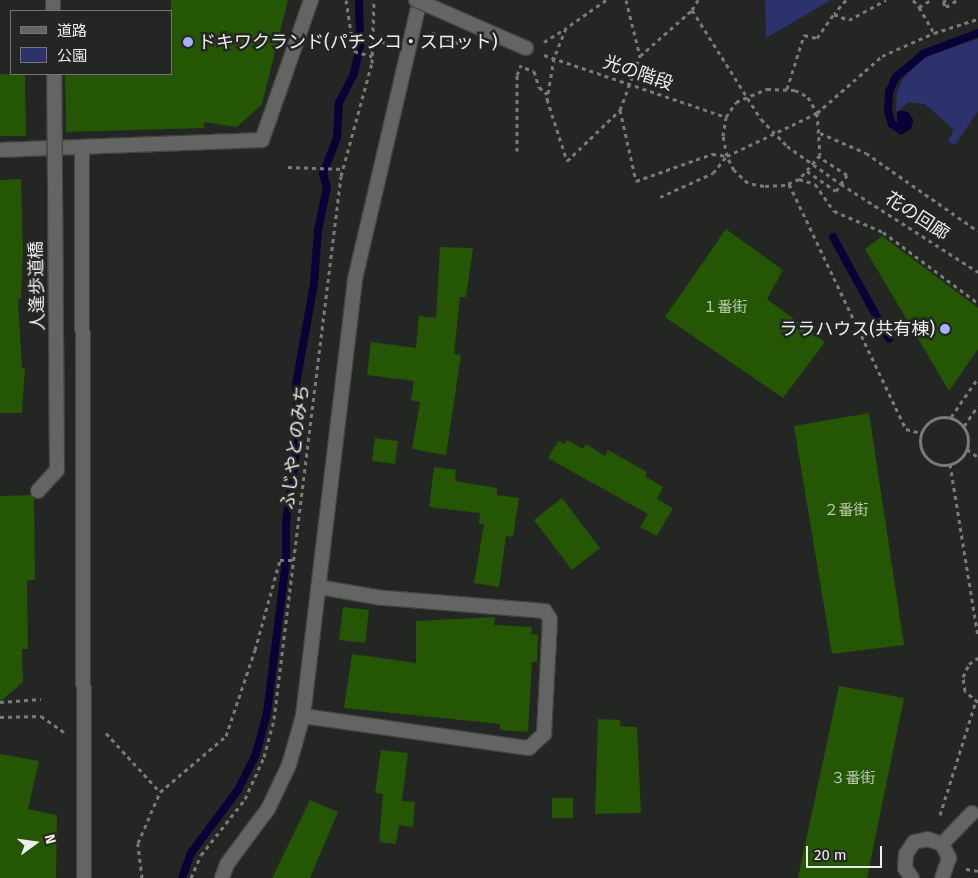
<!DOCTYPE html>
<meta charset="utf-8">
<style>
body{margin:0}
#map{position:relative;width:978px;height:878px;overflow:hidden;background:#242623;font-family:"Fira Sans","Noto Sans JP",sans-serif}
div>[style]{position:absolute}
.green>*{inset:0;background:#2c326c}
.stream>*{height:8px;margin:-4px;padding:0 4px;transform-origin:4px;border-radius:4px;background:#080237}
.building>*{inset:0;background:#245603}
.path>*{height:3px;margin-top:-1.5px;transform-origin:0;background:repeating-linear-gradient(90deg,#797b78 0 4px,transparent 0 8px)}
.path>.ring{margin:-1.5px;padding:0;box-sizing:content-box;background:none;border:3px solid #797b78;border-radius:50%}
.roads{filter:drop-shadow(1px 0 #434542) drop-shadow(-1px 0 #434542) drop-shadow(0 1px #434542) drop-shadow(0 -1px #434542)}
.service>*{height:14px;margin:-7px;padding:0 7px;transform-origin:7px;border-radius:7px;background:#626561}
.pedestrian>*{height:14px;margin:-7px;padding:0 7px;transform-origin:7px;border-radius:7px;background:#626561}
.minor>*{height:14px;margin:-7px;padding:0 7px;transform-origin:7px;border-radius:7px;background:#626561}
.path-bridge>*{height:3px;margin-top:-1.5px;transform-origin:0;background:repeating-linear-gradient(90deg,#797b78 0 4px,transparent 0 8px)}
.bridges{filter:drop-shadow(1px 0 #434542) drop-shadow(-1px 0 #434542) drop-shadow(0 1px #434542) drop-shadow(0 -1px #434542)}
.pedestrian-bridge>*{height:14px;margin:-7px;padding:0 7px;transform-origin:7px;border-radius:7px;background:#626561}
.dots>*{width:14px;height:14px;translate:-50% -50%;box-sizing:border-box;border:2px solid #242623;border-radius:50%}
span{translate:-50% -50%;white-space:nowrap;text-align:center;line-height:1.15;-webkit-text-stroke:5px #242623;paint-order:stroke}
.number-label{font-size:15px;color:#bac8b1}
.number-label span{-webkit-text-stroke-width:0}
.poi-label{font-size:18px;color:#eceeeb}
.left{translate:0 -50%;text-align:left}
.right{translate:-100% -50%;text-align:right}
.street-label{font-size:18px;color:#eceeeb}
.legend{position:absolute;left:10px;top:10px;width:162px;height:65px;box-sizing:border-box;background:#242623;border:1px solid #747673;margin:0;padding:6px 9px;list-style:none;font-size:15px;color:#eceeeb}
.legend li{display:flex;align-items:center;gap:10px;height:25px}
.legend b{width:25px;border:1px solid #747673}
.north{position:absolute;left:10px;top:818px;width:50px;height:50px;-webkit-text-stroke:4px #242623;paint-order:stroke;rotate:76deg;font-size:14px;font-weight:700;line-height:20px;text-align:center;color:#eceeeb}
.north::after{content:'';display:block;margin:auto;width:18px;height:22px;background:#eceeeb;clip-path:polygon(50% 0,100% 100%,50% 72%,0 100%)}
.scale{position:absolute;left:806px;top:846px;width:76px;height:22px;box-sizing:border-box;border:2px solid #eceeeb;border-top:0;padding-left:6px;font-size:15px;line-height:18px;white-space:nowrap;color:#eceeeb;-webkit-text-stroke:4px #242623;paint-order:stroke}
</style>
<div id="map">
<div class="green">
<div style="clip-path:polygon(765px 0,831px 0,766px 38px)"></div>
<div style="clip-path:polygon(978px 39px,978px 111px,955px 145px,948px 141px,954px 130px,925px 104px,909px 102px,896px 112px,897px 92px,904px 77px,926px 56px)"></div>
</div>
<div class="stream">
<div style="left:901px;top:121px;width:6px;rotate:-90deg"></div>
<div style="left:901px;top:115px;width:5px;rotate:11deg"></div>
<div style="left:906px;top:116px;width:6px;rotate:59deg"></div>
<div style="left:909px;top:121px;width:6px;rotate:108deg"></div>
<div style="left:907px;top:127px;width:7px;rotate:153deg"></div>
<div style="left:901px;top:130px;width:11px;rotate:-146deg"></div>
<div style="left:892px;top:124px;width:14px;rotate:-107deg"></div>
<div style="left:888px;top:111px;width:19px;rotate:-87deg"></div>
<div style="left:889px;top:92px;width:17px;rotate:-65deg"></div>
<div style="left:896px;top:77px;width:35px;rotate:-40deg"></div>
<div style="left:923px;top:54px;width:59px;rotate:-20.9deg"></div>
<div style="left:833px;top:237px;width:116px;rotate:61.2deg"></div>
<div style="left:182px;top:878px;width:27px;rotate:-70deg"></div>
<div style="left:191px;top:853px;width:79px;rotate:-53.3deg"></div>
<div style="left:238px;top:790px;width:40px;rotate:-63.4deg"></div>
<div style="left:256px;top:754px;width:42px;rotate:-75deg"></div>
<div style="left:267px;top:713px;width:153px;rotate:-82.9deg"></div>
<div style="left:286px;top:561px;width:38px;rotate:-90deg"></div>
<div style="left:286px;top:523px;width:93px;rotate:-82deg"></div>
<div style="left:299px;top:431px;width:47px;rotate:-93.7deg"></div>
<div style="left:296px;top:384px;width:102px;rotate:-79.8deg"></div>
<div style="left:314px;top:284px;width:54px;rotate:-85.8deg"></div>
<div style="left:318px;top:230px;width:44px;rotate:-78.2deg"></div>
<div style="left:327px;top:187px;width:14px;rotate:-107deg"></div>
<div style="left:323px;top:174px;width:39px;rotate:-69deg"></div>
<div style="left:337px;top:138px;width:35px;rotate:-87deg"></div>
<div style="left:339px;top:103px;width:34px;rotate:-63deg"></div>
<div style="left:354px;top:73px;width:28px;rotate:-77deg"></div>
<div style="left:360px;top:46px;width:46px;rotate:-91.2deg"></div>
</div>
<div class="building">
<div style="clip-path:polygon(171px 0,288px 0,262px 104px,237px 127px,204px 122px,204px 128px,66px 132px,65px 74px,171px 74px)"></div>
<div style="clip-path:polygon(0 74px,25px 74px,26px 136px,0 136px)"></div>
<div style="clip-path:polygon(21px 179px,23px 253px,21px 299px,18px 299px,22px 368px,25px 368px,22px 413px,0 413px,0 180px)"></div>
<div style="clip-path:polygon(726px 229px,783px 270px,767px 299px,825px 342px,783px 398px,665px 317px)"></div>
<div style="clip-path:polygon(882px 236px,978px 308px,978px 349px,949px 391px,865px 249px)"></div>
<div style="clip-path:polygon(440px 247px,473px 248px,466px 297px,460px 297px,454px 354px,461px 355px,446px 455px,412px 449px,420px 402px,411px 400px,414px 381px,367px 375px,371px 342px,416px 348px,419px 316px,436px 318px)"></div>
<div style="clip-path:polygon(869px 413px,904px 645px,832px 654px,794px 426px)"></div>
<div style="clip-path:polygon(375px 438px,398px 441px,395px 464px,372px 461px)"></div>
<div style="clip-path:polygon(567px 440px,583px 449px,586px 444px,605px 456px,608px 450px,647px 472px,645px 476px,663px 487px,657px 499px,673px 508px,657px 536px,640px 527px,648px 514px,548px 458px,558px 441px,565px 444px)"></div>
<div style="clip-path:polygon(434px 467px,456px 470px,455px 481px,497px 488px,497px 495px,519px 498px,513px 537px,506px 536px,499px 587px,474px 583px,484px 524px,479px 524px,480px 513px,429px 507px)"></div>
<div style="clip-path:polygon(31px 495px,34px 499px,35px 580px,27px 580px,28px 649px,22px 649px,23px 682px,0 702px,0 496px)"></div>
<div style="clip-path:polygon(562px 498px,600px 548px,572px 570px,534px 520px)"></div>
<div style="clip-path:polygon(343px 607px,369px 610px,365px 643px,339px 640px)"></div>
<div style="clip-path:polygon(495px 617px,494px 625px,532px 627px,531px 634px,538px 635px,537px 662px,532px 662px,528px 732px,500px 730px,500px 724px,344px 708px,352px 654px,416px 663px,416px 621px)"></div>
<div style="clip-path:polygon(839px 686px,904px 698px,867px 878px,798px 878px)"></div>
<div style="clip-path:polygon(598px 719px,620px 720px,620px 726px,637px 727px,641px 813px,595px 814px)"></div>
<div style="clip-path:polygon(381px 750px,408px 753px,402px 801px,415px 802px,413px 827px,399px 825px,396px 844px,379px 842px,383px 794px,375px 793px)"></div>
<div style="clip-path:polygon(0 754px,39px 761px,28px 809px,57px 815px,56px 878px,0 878px)"></div>
<div style="clip-path:polygon(552px 798px,573px 798px,573px 818px,552px 818px)"></div>
<div style="clip-path:polygon(310px 800px,338px 812px,310px 878px,272px 878px)"></div>
</div>
<div class="path">
<div style="left:346px;top:0;width:52px;rotate:81.1deg"></div>
<div style="left:354px;top:51px;width:19px;rotate:16deg"></div>
<div style="left:606px;top:0;width:49px;rotate:145deg"></div>
<div style="left:566px;top:28px;width:32px;rotate:112deg"></div>
<div style="left:554px;top:58px;width:42px;rotate:99.7deg"></div>
<div style="left:547px;top:99px;width:65px;rotate:72.1deg"></div>
<div style="left:567px;top:161px;width:74px;rotate:-43.9deg"></div>
<div style="left:620px;top:110px;width:73px;rotate:77.3deg"></div>
<div style="left:636px;top:181px;width:81px;rotate:-19.6deg"></div>
<div style="left:712px;top:154px;width:15px;rotate:8deg"></div>
<div style="left:626px;top:0;width:58px;rotate:76deg"></div>
<div style="left:640px;top:56px;width:69px;rotate:-41.5deg"></div>
<div style="left:692px;top:10px;width:129px;rotate:57.7deg"></div>
<div style="left:761px;top:119px;width:37px;rotate:46deg"></div>
<div style="left:846px;top:0;width:18px;rotate:131deg"></div>
<div style="left:834px;top:14px;width:16px;rotate:22deg"></div>
<div style="left:849px;top:20px;width:42px;rotate:-28.4deg"></div>
<div style="left:913px;top:0;width:9px;rotate:49deg"></div>
<div style="left:919px;top:7px;width:14px;rotate:-30deg"></div>
<div style="left:946px;top:0;width:4px;rotate:146deg"></div>
<div style="left:943px;top:2px;width:6px;rotate:59deg"></div>
<div style="left:946px;top:7px;width:13px;rotate:-32deg"></div>
<div style="left:919px;top:7px;width:30px;rotate:60deg"></div>
<div style="left:692px;top:10px;width:12px;rotate:-59deg"></div>
<div style="left:432px;top:33px;width:33px;rotate:21deg"></div>
<div style="left:373px;top:41px;width:16px;rotate:7deg"></div>
<div style="left:544px;top:42px;width:26px;rotate:-32deg"></div>
<div style="left:544px;top:55px;width:192px;rotate:18.8deg"></div>
<div style="left:525px;top:68px;width:9px;rotate:18deg"></div>
<div style="left:534px;top:71px;width:17px;rotate:73deg"></div>
<div style="left:539px;top:87px;width:11px;rotate:41deg"></div>
<div style="left:787px;top:89px;width:57px;rotate:-72.5deg"></div>
<div style="left:804px;top:35px;width:13px;rotate:13deg"></div>
<div style="left:817px;top:38px;width:29px;rotate:-55deg"></div>
<div style="left:620px;top:110px;width:58px;rotate:-69.7deg"></div>
<div style="left:820px;top:133px;width:50px;rotate:23.5deg"></div>
<div style="left:866px;top:153px;width:136px;rotate:34.9deg"></div>
<div style="left:517px;top:151px;width:76px;rotate:-90deg"></div>
<div style="left:517px;top:75px;width:11px;rotate:-68deg"></div>
<div style="left:288px;top:167px;width:55px;rotate:2.1deg"></div>
<div style="left:807px;top:171px;width:35px;rotate:35deg"></div>
<div style="left:836px;top:191px;width:19px;rotate:-55deg"></div>
<div style="left:847px;top:175px;width:33px;rotate:-147deg"></div>
<div style="left:799px;top:179px;width:15px;rotate:157deg"></div>
<div style="left:785px;top:185px;width:21px;rotate:177deg"></div>
<div style="left:764px;top:186px;width:16px;rotate:-169deg"></div>
<div style="left:748px;top:183px;width:19px;rotate:-137deg"></div>
<div style="left:734px;top:170px;width:16px;rotate:-117deg"></div>
<div style="left:727px;top:156px;width:20px;rotate:-101deg"></div>
<div style="left:723px;top:136px;width:19px;rotate:-81deg"></div>
<div style="left:726px;top:117px;width:18px;rotate:-56deg"></div>
<div style="left:736px;top:102px;width:34px;rotate:-23deg"></div>
<div style="left:767px;top:89px;width:28px;rotate:2deg"></div>
<div style="left:795px;top:90px;width:15px;rotate:28deg"></div>
<div style="left:808px;top:97px;width:18px;rotate:61deg"></div>
<div style="left:817px;top:113px;width:42px;rotate:85.9deg"></div>
<div style="left:820px;top:155px;width:32px;rotate:131deg"></div>
<div style="left:799px;top:179px;width:17px;rotate:17deg"></div>
<div style="left:815px;top:184px;width:33px;rotate:55deg"></div>
<div style="left:834px;top:211px;width:53px;rotate:23.2deg"></div>
<div style="left:883px;top:232px;width:119px;rotate:36.8deg"></div>
<div style="left:789px;top:184px;width:272px;rotate:64.5deg"></div>
<div style="left:906px;top:429px;width:16px;rotate:15deg"></div>
<div style="left:841px;top:184px;width:163px;rotate:32.7deg"></div>
<div style="left:660px;top:197px;width:58px;rotate:-24.4deg"></div>
<div style="left:713px;top:173px;width:22px;rotate:-51deg"></div>
<div style="left:727px;top:156px;width:100px;rotate:-25.5deg"></div>
<div style="left:817px;top:113px;width:86px;rotate:-41.2deg"></div>
<div style="left:882px;top:56px;width:57px;rotate:-23.9deg"></div>
<div style="left:934px;top:33px;width:46px;rotate:-17.7deg"></div>
<div class="ring" style="left:920px;top:417px;width:45px;height:45px"></div>
<div style="left:951px;top:417px;width:47px;rotate:-55.3deg"></div>
<div style="left:964px;top:426px;width:24px;rotate:-55deg"></div>
<div style="left:967px;top:449px;width:14px;rotate:36deg"></div>
<div style="left:950px;top:464px;width:175px;rotate:80.8deg"></div>
<div style="left:0;top:702px;width:41px;rotate:-4.2deg"></div>
<div style="left:978px;top:702px;width:17px;rotate:-140deg"></div>
<div style="left:965px;top:691px;width:14px;rotate:-98deg"></div>
<div style="left:963px;top:677px;width:14px;rotate:-65deg"></div>
<div style="left:969px;top:664px;width:11px;rotate:-34deg"></div>
<div style="left:0;top:717px;width:41px;rotate:-1.4deg"></div>
<div style="left:41px;top:716px;width:28px;rotate:35deg"></div>
<div style="left:106px;top:733px;width:80px;rotate:47.5deg"></div>
<div style="left:940px;top:815px;width:120px;rotate:-72.5deg"></div>
<div style="left:966px;top:869px;width:12px;rotate:9deg"></div>
<div style="left:142px;top:878px;width:35px;rotate:-97deg"></div>
<div style="left:138px;top:843px;width:56px;rotate:-66.7deg"></div>
<div style="left:160px;top:792px;width:87px;rotate:-40.3deg"></div>
<div style="left:226px;top:736px;width:91px;rotate:-71.4deg"></div>
<div style="left:255px;top:650px;width:93px;rotate:-74.5deg"></div>
<div style="left:280px;top:560px;width:15px"></div>
<div style="left:191px;top:878px;width:25px;rotate:-67deg"></div>
<div style="left:201px;top:855px;width:71px;rotate:-51.8deg"></div>
<div style="left:245px;top:799px;width:46px;rotate:-65.7deg"></div>
<div style="left:264px;top:757px;width:39px;rotate:-75deg"></div>
<div style="left:274px;top:719px;width:547px;rotate:-82.97deg"></div>
<div style="left:341px;top:176px;width:117px;rotate:-74.7deg"></div>
<div style="left:372px;top:63px;width:63px;rotate:-88.2deg"></div>
</div>
<div class="roads">
<div class="service">
<div style="left:942px;top:844px;width:43px;rotate:-45.9deg"></div>
<div style="left:912px;top:878px;width:12px;rotate:-125deg"></div>
<div style="left:905px;top:868px;width:14px;rotate:-86deg"></div>
<div style="left:906px;top:854px;width:14px;rotate:-56deg"></div>
<div style="left:914px;top:842px;width:14px;rotate:-12deg"></div>
<div style="left:928px;top:839px;width:15px;rotate:20deg"></div>
<div style="left:942px;top:844px;width:16px;rotate:63deg"></div>
<div style="left:949px;top:858px;width:21px;rotate:109deg"></div>
</div>
<div class="pedestrian">
<div style="left:53px;top:0;width:11px;rotate:90deg"></div>
</div>
<div class="minor">
<div style="left:82px;top:148px;width:730px;rotate:89.84deg"></div>
<div style="left:0;top:150px;width:262px;rotate:-2.2deg"></div>
<div style="left:262px;top:140px;width:148px;rotate:-70.7deg"></div>
<div style="left:303px;top:716px;width:228px;rotate:8.1deg"></div>
<div style="left:529px;top:748px;width:21px;rotate:-43deg"></div>
<div style="left:544px;top:734px;width:115px;rotate:-87deg"></div>
<div style="left:550px;top:619px;width:9px;rotate:-122deg"></div>
<div style="left:545px;top:611px;width:164px;rotate:-175.4deg"></div>
<div style="left:382px;top:598px;width:65px;rotate:-170.2deg"></div>
<div style="left:222px;top:878px;width:15px;rotate:-70deg"></div>
<div style="left:227px;top:864px;width:69px;rotate:-53.3deg"></div>
<div style="left:268px;top:809px;width:49px;rotate:-64.5deg"></div>
<div style="left:289px;top:765px;width:51px;rotate:-74.1deg"></div>
<div style="left:303px;top:716px;width:440px;rotate:-83.2deg"></div>
<div style="left:355px;top:279px;width:286px;rotate:-76.9deg"></div>
</div>
</div>
<div class="path-bridge">
<div style="left:787px;top:146px;width:66px;rotate:35.1deg"></div>
</div>
<div class="bridges">
<div class="pedestrian-bridge">
<div style="left:416px;top:0;width:120px;rotate:23.6deg"></div>
<div style="left:38px;top:491px;width:28px;rotate:-48deg"></div>
<div style="left:57px;top:470px;width:396px;rotate:-90.4deg"></div>
</div>
</div>
<div class="dots">
<div style="left:188px;top:42px;background:#a4b2fc"></div>
<div style="left:945px;top:329px;background:#a4b2fc"></div>
</div>
<div class="number-label">
<span style="left:725px;top:308px">１番街</span>
<span style="left:846px;top:511px">２番街</span>
<span style="left:853px;top:779px">３番街</span>
</div>
<div class="poi-label">
<span class="left" style="left:198px;top:42px">ドキワクランド(パチンコ・スロット)</span>
<span class="right" style="left:935px;top:329px">ララハウス(共有棟)</span>
</div>
<div class="street-label">
<span style="left:638px;top:73px;rotate:19deg">光の階段</span>
<span style="left:917px;top:216px;rotate:33deg">花の回廊</span>
<span style="left:37px;top:286px;rotate:-91deg">人逢歩道橋</span>
<span style="left:295px;top:447px;rotate:-83deg">ふじやとのみち</span>
</div>
<ul class="legend">
<li><b style="height:6px;background:#626561"></b>道路</li>
<li><b style="height:14px;background:#2c326c"></b>公園</li>
</ul>
<div class="north">N</div>
<div class="scale">20 m</div>
</div>
